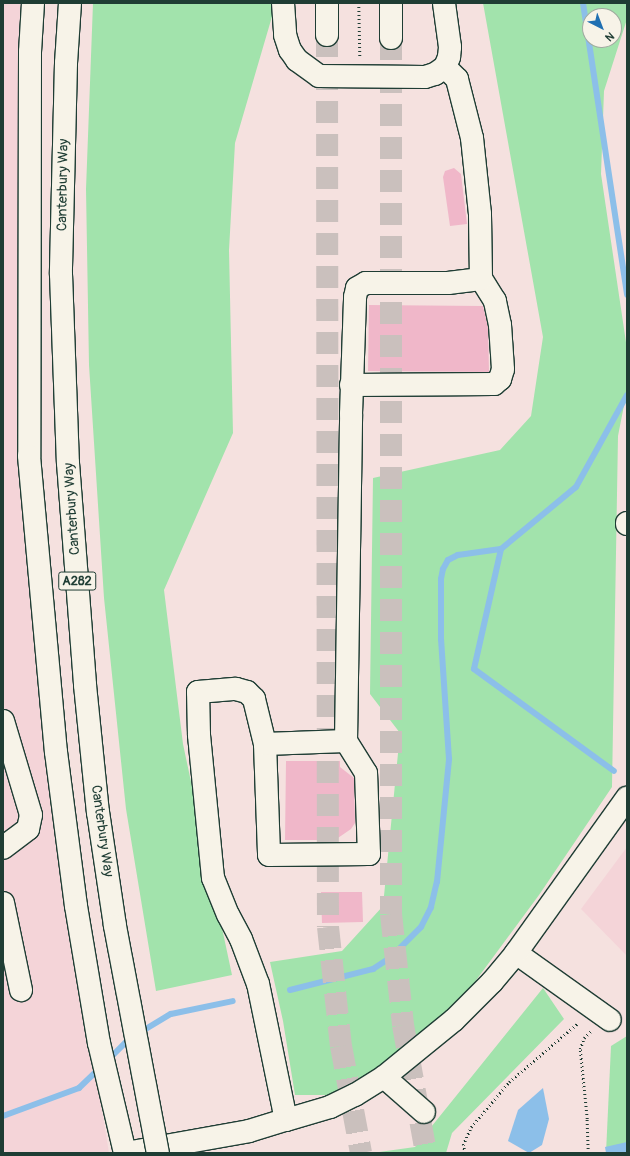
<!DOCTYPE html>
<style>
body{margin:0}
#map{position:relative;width:630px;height:1156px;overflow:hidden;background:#f5e1df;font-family:Pangolin,sans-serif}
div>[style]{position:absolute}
.built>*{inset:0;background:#f4d4d8}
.green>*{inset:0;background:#a2e3ac}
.water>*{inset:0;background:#8cbfe9}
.stream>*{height:6px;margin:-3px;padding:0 3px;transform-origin:3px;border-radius:3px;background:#8cbfe9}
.building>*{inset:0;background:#f0b7c9}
.highway-tunnel>*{height:22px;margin-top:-11px;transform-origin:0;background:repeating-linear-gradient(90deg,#cac0bd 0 22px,transparent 0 33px)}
.path>*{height:2.5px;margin-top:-1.25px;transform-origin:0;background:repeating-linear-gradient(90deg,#1f3d34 0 1px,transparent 0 4px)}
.roads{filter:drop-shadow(1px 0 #1f3d34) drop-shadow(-1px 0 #1f3d34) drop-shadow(0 1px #1f3d34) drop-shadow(0 -1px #1f3d34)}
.minor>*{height:22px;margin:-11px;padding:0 11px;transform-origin:11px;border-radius:11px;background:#f7f3e8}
.highway>*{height:22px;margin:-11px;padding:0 11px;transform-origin:11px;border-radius:11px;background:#f7f3e8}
.bridges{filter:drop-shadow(1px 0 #1f3d34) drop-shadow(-1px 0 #1f3d34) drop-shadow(0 1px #1f3d34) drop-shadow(0 -1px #1f3d34)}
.highway-bridge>*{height:22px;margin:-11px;padding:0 11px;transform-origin:11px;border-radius:11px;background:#f7f3e8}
span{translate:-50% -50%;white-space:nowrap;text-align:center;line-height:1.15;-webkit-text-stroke:3.5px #f7f3e8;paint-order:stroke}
.shield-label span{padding:1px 3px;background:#f7f3e8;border:1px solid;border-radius:3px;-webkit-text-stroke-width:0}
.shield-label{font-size:13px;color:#1f3d34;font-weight:700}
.street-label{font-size:14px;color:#1f3d34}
.frame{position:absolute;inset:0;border:4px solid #1f3d34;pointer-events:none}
.north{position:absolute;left:582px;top:8px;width:40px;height:40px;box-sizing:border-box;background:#f7f3e8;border:1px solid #a1aaa0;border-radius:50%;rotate:138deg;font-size:11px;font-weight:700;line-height:16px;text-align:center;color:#1f3d34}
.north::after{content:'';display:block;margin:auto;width:14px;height:18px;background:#1f6fb2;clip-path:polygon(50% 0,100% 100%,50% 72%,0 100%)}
</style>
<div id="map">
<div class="built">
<div style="clip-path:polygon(3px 3px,24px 3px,17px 309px,25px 491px,89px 1031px,109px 1153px,3px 1153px)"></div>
<div style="clip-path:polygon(627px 847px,627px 956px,581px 909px)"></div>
</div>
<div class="green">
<div style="clip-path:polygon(93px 3px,276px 3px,235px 143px,229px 250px,233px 433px,164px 590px,183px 744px,232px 975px,156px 991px,126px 809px,104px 598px,89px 365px,86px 189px)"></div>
<div style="clip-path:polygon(evenodd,483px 3px,627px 3px,627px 19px,604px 91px,601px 174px,627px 349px,627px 390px,618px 436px,612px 787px,539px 895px,474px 983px,399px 1057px,330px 1095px,295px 1095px,283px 1021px,270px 962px,342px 951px,383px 906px,400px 733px,370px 694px,373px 478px,500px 450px,531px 416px,543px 337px,483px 3px,590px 16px,614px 16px,614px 40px,590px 40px,590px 16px)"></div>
<div style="clip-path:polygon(543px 988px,564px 1019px,452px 1133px,446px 1153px,372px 1153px,415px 1147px)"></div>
<div style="clip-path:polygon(627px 1036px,627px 1153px,606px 1153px,611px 1046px)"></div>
</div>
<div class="water">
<div style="clip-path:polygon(543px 1088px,549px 1119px,542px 1145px,529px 1153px,508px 1141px,518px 1110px)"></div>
<div style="clip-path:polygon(627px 1142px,627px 1153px,606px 1153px,605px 1147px)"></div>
</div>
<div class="stream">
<div style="left:583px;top:3px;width:295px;rotate:81.4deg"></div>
<div style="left:501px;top:549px;width:123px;rotate:102.7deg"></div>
<div style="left:474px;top:669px;width:173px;rotate:36.1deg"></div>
<div style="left:290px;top:990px;width:86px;rotate:-14.2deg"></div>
<div style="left:373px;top:969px;width:20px;rotate:-33deg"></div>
<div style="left:390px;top:958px;width:44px;rotate:-45deg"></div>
<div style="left:421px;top:927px;width:22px;rotate:-63deg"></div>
<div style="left:431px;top:907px;width:26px;rotate:-77deg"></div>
<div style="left:437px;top:882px;width:124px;rotate:-84.4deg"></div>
<div style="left:449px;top:759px;width:120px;rotate:-93.8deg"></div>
<div style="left:441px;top:639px;width:60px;rotate:-90deg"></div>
<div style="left:441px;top:579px;width:10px;rotate:-79deg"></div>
<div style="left:443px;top:569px;width:10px;rotate:-61deg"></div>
<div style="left:448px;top:560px;width:11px;rotate:-27deg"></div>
<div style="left:458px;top:555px;width:43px;rotate:-7.9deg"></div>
<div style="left:501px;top:549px;width:97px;rotate:-39.6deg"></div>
<div style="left:576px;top:487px;width:105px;rotate:-61deg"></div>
<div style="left:139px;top:1033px;width:37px;rotate:-31deg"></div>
<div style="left:171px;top:1014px;width:63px;rotate:-11.8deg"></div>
<div style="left:108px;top:1060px;width:33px;rotate:-45deg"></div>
<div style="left:3px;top:1116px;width:81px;rotate:-20.2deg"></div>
<div style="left:79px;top:1088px;width:29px;rotate:-44deg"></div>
</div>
<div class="building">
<div style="clip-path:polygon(454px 168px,461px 174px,467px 224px,450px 226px,443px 177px,445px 171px)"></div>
<div style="clip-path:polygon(369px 305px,483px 306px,488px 327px,489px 372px,368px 371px)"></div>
<div style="clip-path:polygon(286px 761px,340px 761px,340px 767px,354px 778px,355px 823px,351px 829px,335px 840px,285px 840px)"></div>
<div style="clip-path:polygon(321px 892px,362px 892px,363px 922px,322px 923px)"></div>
</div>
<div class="highway-tunnel">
<div style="left:327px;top:35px;width:892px;rotate:89.94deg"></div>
<div style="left:328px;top:927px;width:120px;rotate:83.8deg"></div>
<div style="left:341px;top:1046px;width:109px;rotate:79.4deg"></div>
<div style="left:391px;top:38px;width:876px;rotate:90deg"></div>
<div style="left:391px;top:914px;width:112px;rotate:83.8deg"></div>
<div style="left:403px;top:1025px;width:130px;rotate:79.8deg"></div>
</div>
<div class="path">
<div style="left:359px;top:3px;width:53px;rotate:88.9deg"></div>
<div style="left:465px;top:1153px;width:8px;rotate:-104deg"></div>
<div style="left:463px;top:1145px;width:20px;rotate:-66deg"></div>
<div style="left:471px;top:1127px;width:59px;rotate:-49.8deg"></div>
<div style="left:509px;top:1082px;width:91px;rotate:-40.5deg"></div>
<div style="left:588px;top:1153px;width:34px;rotate:-92deg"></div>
<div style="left:587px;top:1119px;width:70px;rotate:-95.7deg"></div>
<div style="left:580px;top:1049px;width:12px;rotate:-70deg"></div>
<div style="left:584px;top:1038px;width:10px;rotate:-45deg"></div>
</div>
<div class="roads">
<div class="minor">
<div style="left:33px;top:3px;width:49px;rotate:93.5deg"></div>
<div style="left:30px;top:52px;width:404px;rotate:90.1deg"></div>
<div style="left:29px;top:456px;width:297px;rotate:84.8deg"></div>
<div style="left:56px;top:752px;width:155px;rotate:82.6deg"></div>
<div style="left:76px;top:906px;width:139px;rotate:80.5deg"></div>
<div style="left:99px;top:1043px;width:113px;rotate:76.7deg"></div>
<div style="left:283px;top:3px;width:32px;rotate:86deg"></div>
<div style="left:285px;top:35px;width:16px;rotate:72deg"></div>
<div style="left:290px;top:50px;width:12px;rotate:55deg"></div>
<div style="left:297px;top:60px;width:27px;rotate:36deg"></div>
<div style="left:319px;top:76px;width:106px;rotate:0.5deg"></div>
<div style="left:425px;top:77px;width:10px;rotate:-17deg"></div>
<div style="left:435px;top:74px;width:12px;rotate:-35deg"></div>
<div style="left:445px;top:67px;width:11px;rotate:-68deg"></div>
<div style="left:449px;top:57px;width:10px;rotate:-84deg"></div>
<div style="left:450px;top:47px;width:44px;rotate:-97.8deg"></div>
<div style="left:351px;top:385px;width:143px;rotate:-0.4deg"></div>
<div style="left:494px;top:384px;width:8px;rotate:-40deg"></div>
<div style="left:500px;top:379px;width:10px;rotate:-73deg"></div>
<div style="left:503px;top:369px;width:44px;rotate:-93.9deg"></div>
<div style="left:500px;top:325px;width:25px;rotate:-102deg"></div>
<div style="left:495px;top:301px;width:26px;rotate:-122deg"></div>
<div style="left:627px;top:523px;width:1px;rotate:90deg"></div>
<div style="left:3px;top:721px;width:98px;rotate:73.4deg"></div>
<div style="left:31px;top:815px;width:14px;rotate:102deg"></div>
<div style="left:28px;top:829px;width:31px;rotate:143deg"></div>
<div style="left:265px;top:744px;width:111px;rotate:87.9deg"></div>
<div style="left:269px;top:855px;width:100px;rotate:-0.6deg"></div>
<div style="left:369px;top:854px;width:81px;rotate:-92.1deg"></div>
<div style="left:366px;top:773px;width:38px;rotate:-122deg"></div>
<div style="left:3px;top:903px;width:89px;rotate:78.3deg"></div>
<div style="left:516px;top:953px;width:115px;rotate:35.5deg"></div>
<div style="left:384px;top:1077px;width:53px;rotate:41.2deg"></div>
<div style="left:286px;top:1120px;width:139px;rotate:-101.6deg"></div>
<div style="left:258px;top:984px;width:48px;rotate:-110.7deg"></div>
<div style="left:241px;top:939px;width:27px;rotate:-118deg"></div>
<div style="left:228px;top:915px;width:40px;rotate:-112deg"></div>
<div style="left:213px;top:878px;width:144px;rotate:-95.6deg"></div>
<div style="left:199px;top:735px;width:43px;rotate:-91.3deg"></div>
<div style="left:198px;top:692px;width:38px;rotate:-5deg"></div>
<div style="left:236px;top:689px;width:11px;rotate:15deg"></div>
<div style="left:247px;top:692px;width:10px;rotate:45deg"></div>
<div style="left:254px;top:699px;width:46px;rotate:76.3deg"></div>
<div style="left:265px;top:744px;width:81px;rotate:-2.1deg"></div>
<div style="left:346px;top:741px;width:327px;rotate:-89.1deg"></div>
<div style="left:351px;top:414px;width:117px;rotate:-88deg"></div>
<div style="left:355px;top:297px;width:9px;rotate:-77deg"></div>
<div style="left:357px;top:288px;width:10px;rotate:-29deg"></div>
<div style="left:366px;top:283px;width:82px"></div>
<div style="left:448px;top:283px;width:33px;rotate:-7deg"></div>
<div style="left:481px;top:279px;width:65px;rotate:-90.9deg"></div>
<div style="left:480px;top:214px;width:76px;rotate:-96deg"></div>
<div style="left:472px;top:138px;width:61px;rotate:-104.3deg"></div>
<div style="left:457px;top:79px;width:17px;rotate:-135deg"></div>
<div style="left:126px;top:1153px;width:125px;rotate:-10.1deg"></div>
<div style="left:249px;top:1131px;width:39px;rotate:-17deg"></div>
<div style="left:286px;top:1120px;width:46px;rotate:-16.5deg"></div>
<div style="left:330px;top:1107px;width:28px;rotate:-26deg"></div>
<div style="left:355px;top:1095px;width:34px;rotate:-32deg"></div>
<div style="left:384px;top:1077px;width:90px;rotate:-39.2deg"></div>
<div style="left:454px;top:1020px;width:54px;rotate:-45deg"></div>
<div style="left:492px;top:982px;width:38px;rotate:-50deg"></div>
<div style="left:516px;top:953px;width:191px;rotate:-54.4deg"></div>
</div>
<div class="highway">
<div style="left:327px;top:35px;width:32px;rotate:-90deg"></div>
<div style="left:391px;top:38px;width:35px;rotate:-90deg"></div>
</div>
</div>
<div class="bridges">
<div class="highway-bridge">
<div style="left:70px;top:3px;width:60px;rotate:93.8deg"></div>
<div style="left:66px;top:63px;width:211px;rotate:91.4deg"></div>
<div style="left:61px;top:274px;width:189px;rotate:87.9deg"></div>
<div style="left:68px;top:463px;width:223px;rotate:85.6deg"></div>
<div style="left:85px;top:685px;width:128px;rotate:84.2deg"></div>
<div style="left:98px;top:812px;width:115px;rotate:81.5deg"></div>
<div style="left:115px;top:926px;width:231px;rotate:79.3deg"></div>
</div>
</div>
<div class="shield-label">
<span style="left:77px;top:581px">A282</span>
</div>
<div class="street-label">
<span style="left:63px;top:185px;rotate:-89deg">Canterbury Way</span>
<span style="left:72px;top:509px;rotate:-94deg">Canterbury Way</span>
<span style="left:102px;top:831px;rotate:82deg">Canterbury Way</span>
</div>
<div class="frame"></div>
<div class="north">N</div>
</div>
